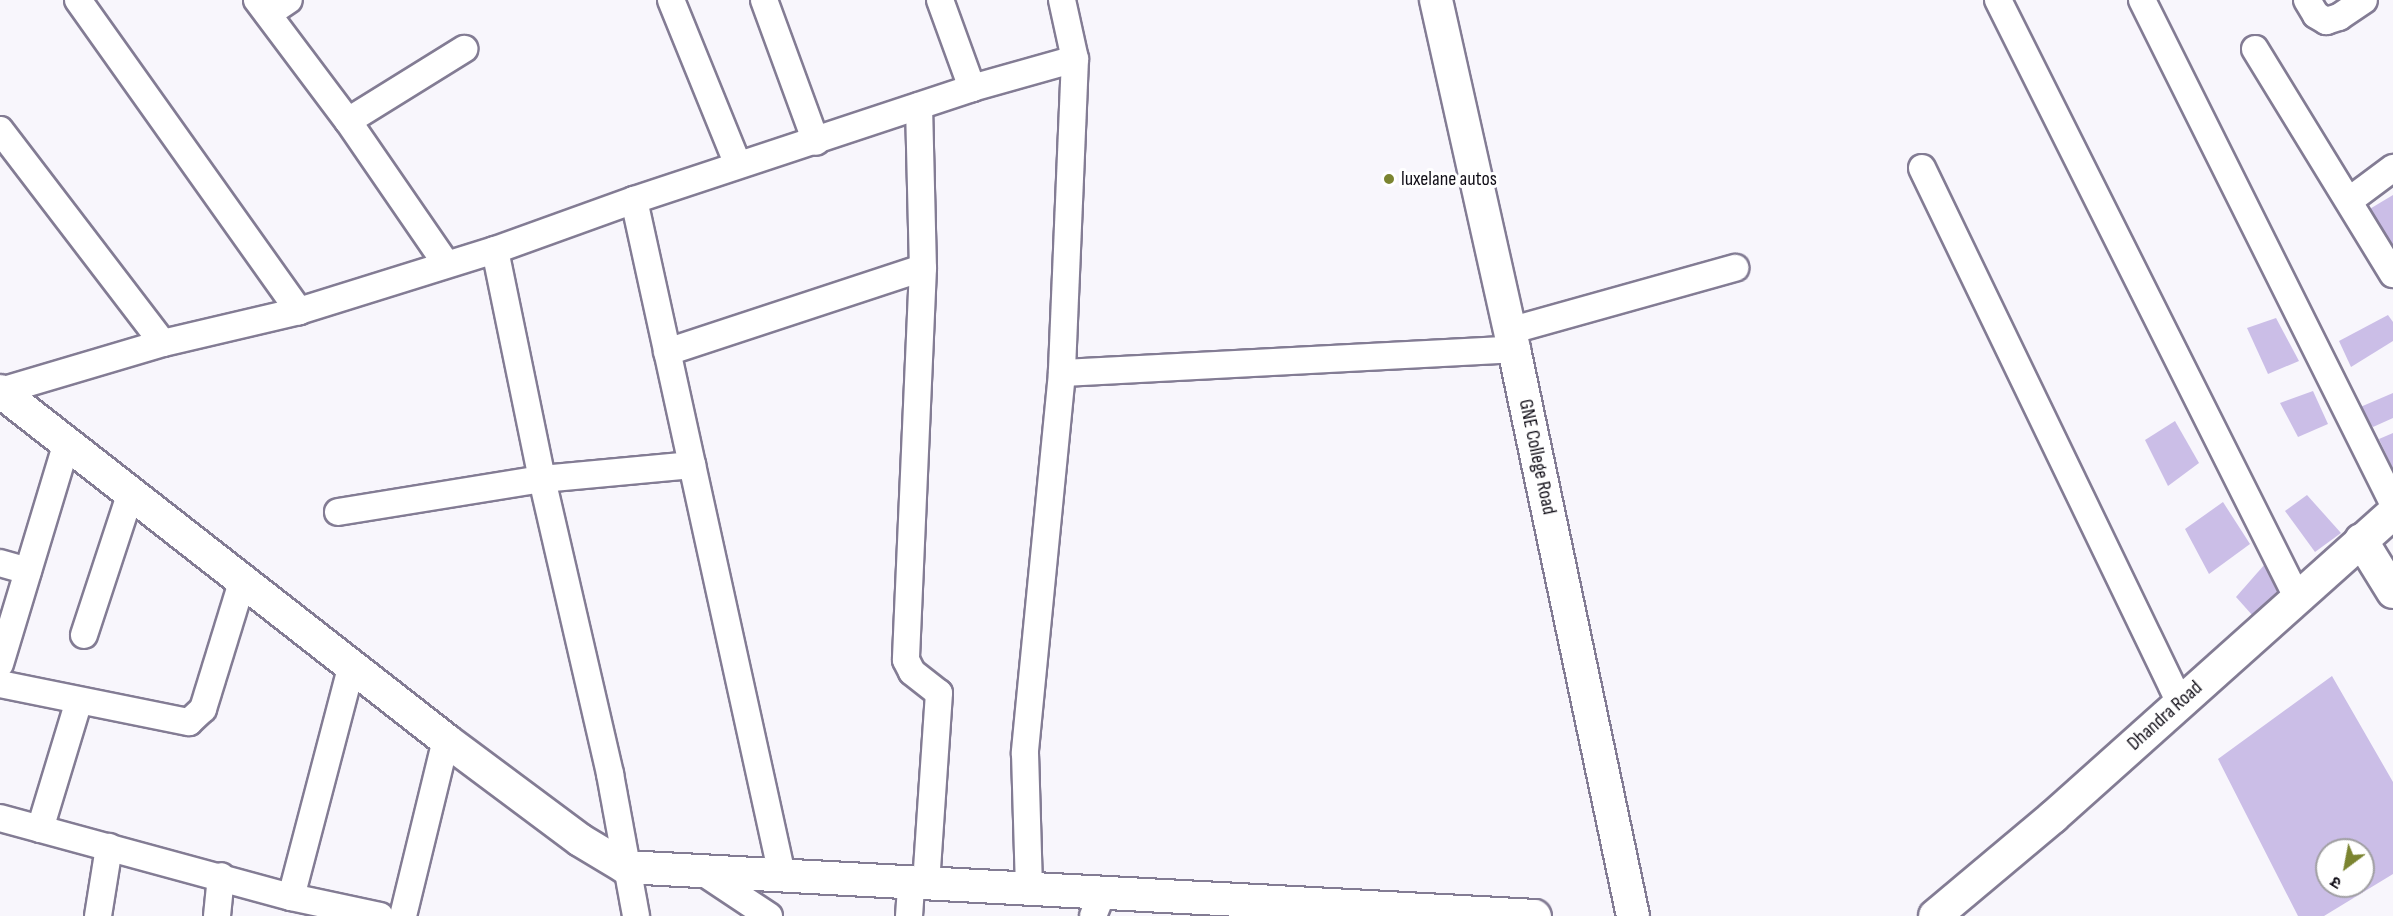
<!DOCTYPE html>
<meta charset="utf-8">
<style>
body{margin:0}
#map{position:relative;width:2393px;height:916px;overflow:hidden;background:#f8f6fc;font-family:"Sofia Sans Condensed","Noto Sans Devanagari",sans-serif}
div>[style]{position:absolute}
.building>*{inset:0;background:#cbbee7}
.roads{filter:drop-shadow(2px 0 #837c94) drop-shadow(-2px 0 #837c94) drop-shadow(0 2px #837c94) drop-shadow(0 -2px #837c94)}
.minor>*{height:26px;margin:-13px;padding:0 13px;transform-origin:13px;border-radius:13px;background:#fff}
.tertiary>*{height:32px;margin:-16px;padding:0 16px;transform-origin:16px;border-radius:16px;background:#fff}
.dots>*{width:16px;height:16px;translate:-50% -50%;box-sizing:border-box;border:3px solid #fff;border-radius:50%}
span{translate:-50% -50%;white-space:nowrap;text-align:center;line-height:1.15;-webkit-text-stroke:6px #fff;paint-order:stroke}
.poi-label{font-size:20px;color:#110e17}
.left{translate:0 -50%;text-align:left}
.street-label{font-size:20px;color:#110e17}
.north{position:absolute;left:2315px;top:838px;width:60px;height:60px;box-sizing:border-box;background:#fff;border:2px solid #a09fa2;border-radius:50%;rotate:212deg;font-size:16px;font-weight:700;line-height:24px;text-align:center;color:#110e17}
.north::after{content:'';display:block;margin:auto;width:21px;height:27px;background:#7b8430;clip-path:polygon(50% 0,100% 100%,50% 72%,0 100%)}
</style>
<div id="map">
<div class="building">
<div style="clip-path:polygon(2393px 195px,2393px 251px,2363px 213px)"></div>
<div style="clip-path:polygon(2388px 315px,2393px 322px,2393px 341px,2351px 367px,2339px 341px)"></div>
<div style="clip-path:polygon(2276px 318px,2299px 361px,2268px 374px,2247px 328px)"></div>
<div style="clip-path:polygon(2313px 391px,2328px 424px,2298px 437px,2280px 403px)"></div>
<div style="clip-path:polygon(2393px 393px,2393px 418px,2373px 427px,2358px 408px)"></div>
<div style="clip-path:polygon(2175px 421px,2199px 463px,2168px 486px,2145px 440px)"></div>
<div style="clip-path:polygon(2393px 433px,2393px 469px,2379px 439px)"></div>
<div style="clip-path:polygon(2307px 495px,2341px 533px,2315px 552px,2285px 511px)"></div>
<div style="clip-path:polygon(2223px 502px,2250px 544px,2209px 574px,2185px 529px)"></div>
<div style="clip-path:polygon(2265px 564px,2279px 596px,2253px 616px,2236px 597px)"></div>
<div style="clip-path:polygon(evenodd,2332px 676px,2393px 782px,2393px 874px,2324px 916px,2298px 916px,2218px 759px,2332px 676px,2327px 850px,2363px 850px,2363px 886px,2327px 886px,2327px 850px)"></div>
</div>
<div class="roads">
<div class="minor">
<div style="left:78px;top:0;width:382px;rotate:54.6deg"></div>
<div style="left:257px;top:0;width:151px;rotate:53.1deg"></div>
<div style="left:348px;top:121px;width:171px;rotate:55.5deg"></div>
<div style="left:671px;top:0;width:178px;rotate:67.9deg"></div>
<div style="left:764px;top:0;width:151px;rotate:69.9deg"></div>
<div style="left:940px;top:0;width:94px;rotate:70deg"></div>
<div style="left:1062px;top:0;width:60px;rotate:77.6deg"></div>
<div style="left:1998px;top:0;width:668px;rotate:63.4deg"></div>
<div style="left:2142px;top:0;width:562px;rotate:63.48deg"></div>
<div style="left:2307px;top:0;width:17px;rotate:59deg"></div>
<div style="left:2316px;top:15px;width:12px;rotate:31deg"></div>
<div style="left:2326px;top:21px;width:14px;rotate:-17deg"></div>
<div style="left:2339px;top:17px;width:30px;rotate:-34deg"></div>
<div style="left:268px;top:14px;width:25px;rotate:-34deg"></div>
<div style="left:2255px;top:49px;width:264px;rotate:58.5deg"></div>
<div style="left:919px;top:106px;width:162px;rotate:88.6deg"></div>
<div style="left:923px;top:268px;width:392px;rotate:92.5deg"></div>
<div style="left:906px;top:660px;width:13px;rotate:63deg"></div>
<div style="left:912px;top:672px;width:34px;rotate:38deg"></div>
<div style="left:939px;top:693px;width:191px;rotate:93.9deg"></div>
<div style="left:348px;top:121px;width:137px;rotate:-31.8deg"></div>
<div style="left:0;top:130px;width:268px;rotate:52.6deg"></div>
<div style="left:1922px;top:168px;width:594px;rotate:64.25deg"></div>
<div style="left:634px;top:200px;width:356px;rotate:-18.3deg"></div>
<div style="left:972px;top:88px;width:107px;rotate:-15.7deg"></div>
<div style="left:1075px;top:59px;width:314px;rotate:92.4deg"></div>
<div style="left:1062px;top:373px;width:382px;rotate:95.6deg"></div>
<div style="left:1025px;top:753px;width:136px;rotate:88.3deg"></div>
<div style="left:2350px;top:200px;width:54px;rotate:-36.7deg"></div>
<div style="left:495px;top:250px;width:234px;rotate:78.4deg"></div>
<div style="left:542px;top:479px;width:303px;rotate:77deg"></div>
<div style="left:610px;top:774px;width:144px;rotate:79.6deg"></div>
<div style="left:1509px;top:331px;width:235px;rotate:-15.6deg"></div>
<div style="left:667px;top:352px;width:269px;rotate:-18.2deg"></div>
<div style="left:1062px;top:373px;width:453px;rotate:-3deg"></div>
<div style="left:1px;top:391px;width:169px;rotate:-16.5deg"></div>
<div style="left:163px;top:343px;width:140px;rotate:-13.2deg"></div>
<div style="left:299px;top:311px;width:205px;rotate:-17.3deg"></div>
<div style="left:495px;top:250px;width:148px;rotate:-19.8deg"></div>
<div style="left:634px;top:200px;width:691px;rotate:77.63deg"></div>
<div style="left:338px;top:512px;width:207px;rotate:-9.2deg"></div>
<div style="left:542px;top:479px;width:151px;rotate:-5.3deg"></div>
<div style="left:0;top:563px;width:29px;rotate:16deg"></div>
<div style="left:84px;top:635px;width:151px;rotate:-71.8deg"></div>
<div style="left:0;top:664px;width:232px;rotate:-73.2deg"></div>
<div style="left:0;top:684px;width:193px;rotate:11.4deg"></div>
<div style="left:189px;top:722px;width:19px;rotate:-43deg"></div>
<div style="left:203px;top:709px;width:136px;rotate:-72.9deg"></div>
<div style="left:0;top:818px;width:302px;rotate:15.2deg"></div>
<div style="left:291px;top:897px;width:91px;rotate:12.1deg"></div>
<div style="left:40px;top:829px;width:134px;rotate:-73.1deg"></div>
<div style="left:704px;top:873px;width:78px;rotate:33.5deg"></div>
<div style="left:291px;top:897px;width:241px;rotate:-75.3deg"></div>
<div style="left:98px;top:916px;width:70px;rotate:-80.9deg"></div>
<div style="left:217px;top:916px;width:40px;rotate:-84.3deg"></div>
<div style="left:403px;top:916px;width:181px;rotate:-76.3deg"></div>
<div style="left:909px;top:916px;width:32px;rotate:-86deg"></div>
<div style="left:1093px;top:916px;width:24px;rotate:-68deg"></div>
</div>
<div class="tertiary">
<div style="left:1436px;top:0;width:358px;rotate:77.4deg"></div>
<div style="left:1514px;top:349px;width:579px;rotate:78.15deg"></div>
<div style="left:0;top:391px;width:566px;rotate:38.04deg"></div>
<div style="left:446px;top:740px;width:167px;rotate:36.7deg"></div>
<div style="left:580px;top:840px;width:52px;rotate:31deg"></div>
<div style="left:625px;top:867px;width:911px;rotate:3.08deg"></div>
<div style="left:2361px;top:540px;width:61px;rotate:58.4deg"></div>
<div style="left:1935px;top:916px;width:154px;rotate:-40deg"></div>
<div style="left:2053px;top:817px;width:456px;rotate:-41.8deg"></div>
</div>
</div>
<div class="dots">
<div style="left:1389px;top:179px;background:#7b8430"></div>
</div>
<div class="poi-label">
<span class="left" style="left:1401px;top:179px">luxelane autos</span>
</div>
<div class="street-label">
<span style="left:1537px;top:457px;rotate:78deg">GNE College Road</span>
<span style="left:2165px;top:716px;rotate:-42deg">Dhandra Road</span>
</div>
<div class="north">उ</div>
</div>
